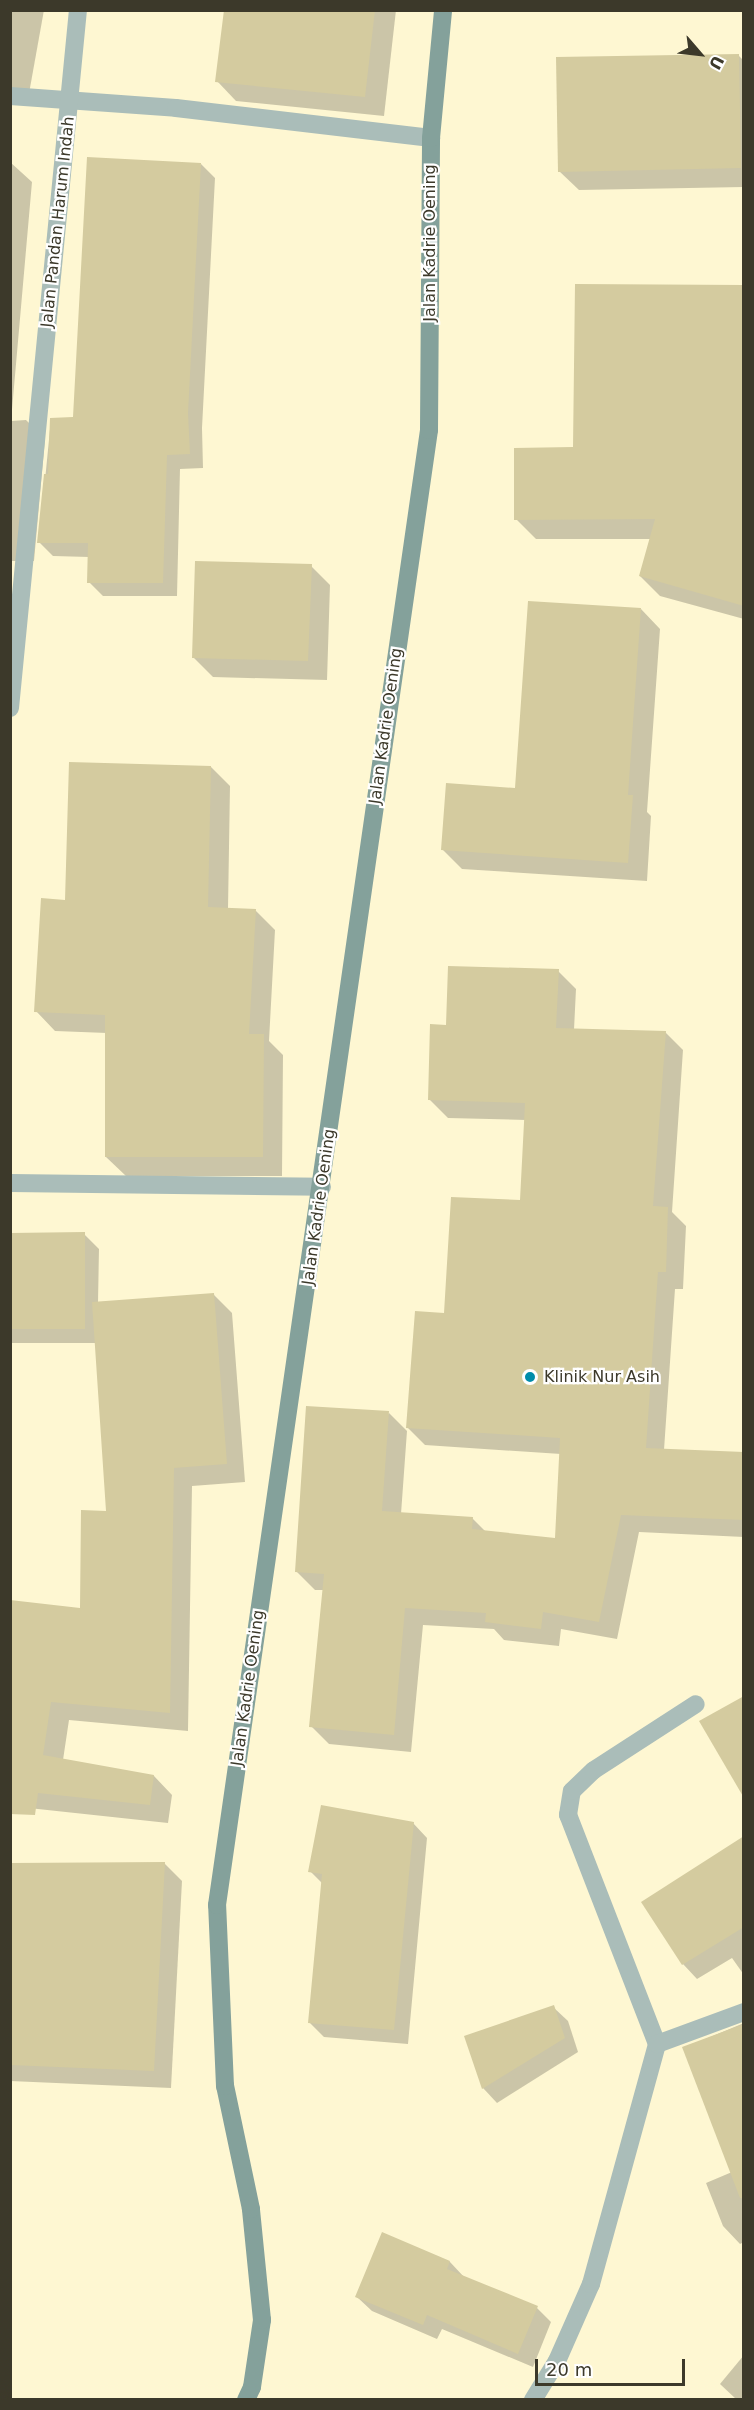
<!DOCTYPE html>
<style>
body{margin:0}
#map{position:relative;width:754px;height:2410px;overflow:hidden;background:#fef7d2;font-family:"DejaVu Sans",sans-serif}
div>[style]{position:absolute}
.shadow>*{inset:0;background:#0003}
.building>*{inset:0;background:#d4cb9f}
.street>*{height:18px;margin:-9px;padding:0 9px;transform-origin:9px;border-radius:9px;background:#aabdb9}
.secondary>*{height:18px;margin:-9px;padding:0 9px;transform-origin:9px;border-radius:9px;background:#84a19b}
.dots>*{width:16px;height:16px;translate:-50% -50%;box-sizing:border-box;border:3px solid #fff;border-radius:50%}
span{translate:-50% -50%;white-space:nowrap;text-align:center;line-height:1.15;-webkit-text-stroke:4.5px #fff;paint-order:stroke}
.street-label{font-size:16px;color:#3c392a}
.poi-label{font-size:16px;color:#3c392a}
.left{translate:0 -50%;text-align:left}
.frame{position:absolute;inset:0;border:12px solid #3c392a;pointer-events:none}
.north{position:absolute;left:670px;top:24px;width:60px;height:60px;-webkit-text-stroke:4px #fff;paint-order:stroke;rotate:118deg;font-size:16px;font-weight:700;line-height:24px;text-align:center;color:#3c392a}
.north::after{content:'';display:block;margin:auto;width:21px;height:27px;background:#3c392a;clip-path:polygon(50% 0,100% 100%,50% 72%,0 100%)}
.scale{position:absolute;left:535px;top:2359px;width:150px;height:27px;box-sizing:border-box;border:3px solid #3c392a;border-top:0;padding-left:8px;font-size:18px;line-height:21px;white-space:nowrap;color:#3c392a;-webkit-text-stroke:4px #fff;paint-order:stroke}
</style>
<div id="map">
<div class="shadow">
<div style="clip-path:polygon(10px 10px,44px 10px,28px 99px,10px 96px)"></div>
<div style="clip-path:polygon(225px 10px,396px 10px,384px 116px,236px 101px,217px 81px)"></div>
<div style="clip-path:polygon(738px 55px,744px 61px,744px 187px,579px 190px,559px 171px)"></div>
<div style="clip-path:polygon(10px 162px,32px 182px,11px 421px,26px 420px,45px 439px,34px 561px,10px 561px)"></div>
<div style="clip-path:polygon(201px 164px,215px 178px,202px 428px,203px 468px,180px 469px,177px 596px,103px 596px,89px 582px,89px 557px,53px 556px,39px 542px,51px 419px,74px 419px)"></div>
<div style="clip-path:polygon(744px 286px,744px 619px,660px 596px,640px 576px,651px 539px,536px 539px,516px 519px,575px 449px)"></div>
<div style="clip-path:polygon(311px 566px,330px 585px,327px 680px,213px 677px,193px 657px)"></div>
<div style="clip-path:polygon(641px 609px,660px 629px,647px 812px,651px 816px,647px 881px,462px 869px,443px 850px,516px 789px)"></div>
<div style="clip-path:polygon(211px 767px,230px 786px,228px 909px,256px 911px,275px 930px,269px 1041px,283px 1055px,282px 1176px,126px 1176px,106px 1157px,107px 1033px,55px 1031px,36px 1011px,67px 901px)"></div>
<div style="clip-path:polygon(558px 971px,576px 989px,574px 1030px,665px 1032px,683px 1050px,672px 1212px,686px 1226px,683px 1289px,675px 1289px,664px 1450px,744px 1453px,744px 1537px,639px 1532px,617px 1639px,561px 1629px,559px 1646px,504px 1640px,494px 1629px,423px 1625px,411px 1752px,329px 1744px,311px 1726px,324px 1590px,315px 1590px,297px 1572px,389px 1413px,407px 1431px,401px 1514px,472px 1518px,486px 1532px,556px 1540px,561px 1454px,425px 1445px,407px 1427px,446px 1314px,522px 1202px,526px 1120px,448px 1118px,430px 1100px,447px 1026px)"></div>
<div style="clip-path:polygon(84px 1234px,99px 1249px,98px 1303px,213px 1294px,232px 1313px,245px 1482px,192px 1486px,188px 1731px,69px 1720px,63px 1760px,154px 1776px,172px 1795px,168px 1823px,10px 1806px,81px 1610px,108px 1512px,96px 1343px,10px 1343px,10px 1235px)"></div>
<div style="clip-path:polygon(413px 1823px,427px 1838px,408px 2044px,324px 2037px,310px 2023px,323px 1884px,310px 1871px)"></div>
<div style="clip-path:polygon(744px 1837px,744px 1975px,732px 1958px,697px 1979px,683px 1964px)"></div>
<div style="clip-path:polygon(164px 1863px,182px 1881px,171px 2088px,10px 2081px,10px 1864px)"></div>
<div style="clip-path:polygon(553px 2007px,568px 2021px,578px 2052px,497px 2103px,483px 2088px)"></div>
<div style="clip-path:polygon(744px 2023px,744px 2242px,740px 2244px,723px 2226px,706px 2183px,732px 2172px,684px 2048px)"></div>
<div style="clip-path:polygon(383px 2234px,450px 2262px,465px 2278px,537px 2308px,551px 2322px,533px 2367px,442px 2329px,437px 2339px,372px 2311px,357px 2297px)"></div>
<div style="clip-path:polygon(744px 2355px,744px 2400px,737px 2400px,720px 2384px)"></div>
</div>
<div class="building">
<div style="clip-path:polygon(224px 10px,375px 10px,365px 97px,215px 82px)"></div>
<div style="clip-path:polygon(739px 54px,741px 168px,558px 172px,556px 57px)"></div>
<div style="clip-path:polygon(87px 157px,201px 163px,188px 413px,190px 454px,167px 455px,163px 583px,87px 583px,88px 543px,37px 543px,44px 474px,48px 474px,50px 418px,73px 417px)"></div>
<div style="clip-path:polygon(575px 284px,744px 285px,744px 606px,639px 576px,655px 519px,514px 520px,514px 448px,573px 447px)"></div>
<div style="clip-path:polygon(195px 561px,312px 564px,308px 661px,192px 658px)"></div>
<div style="clip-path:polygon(528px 601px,641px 608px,628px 795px,633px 795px,628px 863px,441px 850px,446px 783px,515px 788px)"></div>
<div style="clip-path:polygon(69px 762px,211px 766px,208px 907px,256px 909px,249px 1034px,264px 1034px,263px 1157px,105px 1157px,105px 1015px,34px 1012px,41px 898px,65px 900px)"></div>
<div style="clip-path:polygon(448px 966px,559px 969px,556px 1028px,666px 1031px,653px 1206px,668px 1207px,666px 1272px,658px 1272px,646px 1448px,744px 1452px,744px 1520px,621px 1515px,599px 1622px,543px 1612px,541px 1629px,485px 1622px,486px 1613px,405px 1608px,394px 1735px,309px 1727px,324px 1574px,295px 1572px,306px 1406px,389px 1411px,382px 1511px,473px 1517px,472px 1529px,555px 1538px,560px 1438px,406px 1428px,415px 1311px,444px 1313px,451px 1197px,520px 1200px,525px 1103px,428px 1100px,430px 1024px,446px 1025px)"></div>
<div style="clip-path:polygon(85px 1232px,85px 1329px,10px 1329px,10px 1233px)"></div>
<div style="clip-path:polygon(214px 1293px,227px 1464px,174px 1468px,170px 1713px,51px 1702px,43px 1755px,154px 1775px,150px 1805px,38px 1793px,35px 1815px,10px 1814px,10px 1600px,80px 1608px,81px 1510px,106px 1511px,92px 1302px)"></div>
<div style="clip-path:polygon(744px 1696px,744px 1798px,699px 1721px)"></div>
<div style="clip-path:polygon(321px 1805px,414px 1822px,394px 2030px,308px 2023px,322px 1874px,308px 1872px)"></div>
<div style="clip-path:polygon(744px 1836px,744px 1927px,682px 1965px,641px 1902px)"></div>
<div style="clip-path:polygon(165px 1862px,154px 2071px,10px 2065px,10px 1863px)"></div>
<div style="clip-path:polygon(554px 2005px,565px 2038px,482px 2089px,464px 2036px)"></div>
<div style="clip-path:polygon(744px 2024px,744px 2198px,740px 2198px,682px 2047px)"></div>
<div style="clip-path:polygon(382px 2232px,450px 2261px,447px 2269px,538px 2306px,518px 2354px,427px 2315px,423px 2325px,355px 2297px)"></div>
</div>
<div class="street">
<div style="left:10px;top:96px;width:166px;rotate:4.1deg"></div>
<div style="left:176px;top:108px;width:257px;rotate:6.7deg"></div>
<div style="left:10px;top:708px;width:701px;rotate:-84.44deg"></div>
<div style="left:10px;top:1183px;width:312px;rotate:0.7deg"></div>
<div style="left:657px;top:2044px;width:246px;rotate:-111.2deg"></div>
<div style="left:568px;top:1815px;width:24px;rotate:-81deg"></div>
<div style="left:572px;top:1791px;width:30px;rotate:-44deg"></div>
<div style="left:594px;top:1770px;width:121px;rotate:-32.9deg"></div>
<div style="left:533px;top:2400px;width:46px;rotate:-58.4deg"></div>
<div style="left:557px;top:2361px;width:84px;rotate:-66.2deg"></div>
<div style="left:591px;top:2284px;width:249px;rotate:-74.6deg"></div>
<div style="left:657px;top:2044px;width:93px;rotate:-20.2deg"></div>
</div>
<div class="secondary">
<div style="left:246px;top:2400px;width:14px;rotate:-65deg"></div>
<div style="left:252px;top:2387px;width:68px;rotate:-81.5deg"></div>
<div style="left:262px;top:2320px;width:112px;rotate:-95.7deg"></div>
<div style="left:251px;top:2209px;width:126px;rotate:-101.9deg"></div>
<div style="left:225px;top:2086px;width:181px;rotate:-92.5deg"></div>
<div style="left:217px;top:1905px;width:1490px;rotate:-81.82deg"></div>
<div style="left:429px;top:430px;width:292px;rotate:-89.6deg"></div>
<div style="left:431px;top:138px;width:129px;rotate:-84.6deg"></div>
</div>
<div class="dots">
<div style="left:530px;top:1377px;background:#008caa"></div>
</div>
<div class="street-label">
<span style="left:58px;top:222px;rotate:-84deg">Jalan Pandan Harum Indah</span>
<span style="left:430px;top:243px;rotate:-90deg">Jalan Kadrie Oening</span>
<span style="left:386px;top:726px;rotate:-82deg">Jalan Kadrie Oening</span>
<span style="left:319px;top:1207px;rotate:-82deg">Jalan Kadrie Oening</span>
<span style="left:248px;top:1688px;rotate:-82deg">Jalan Kadrie Oening</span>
</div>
<div class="poi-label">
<span class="left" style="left:544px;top:1377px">Klinik Nur Asih</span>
</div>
<div class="frame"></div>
<div class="north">U</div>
<div class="scale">20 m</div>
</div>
